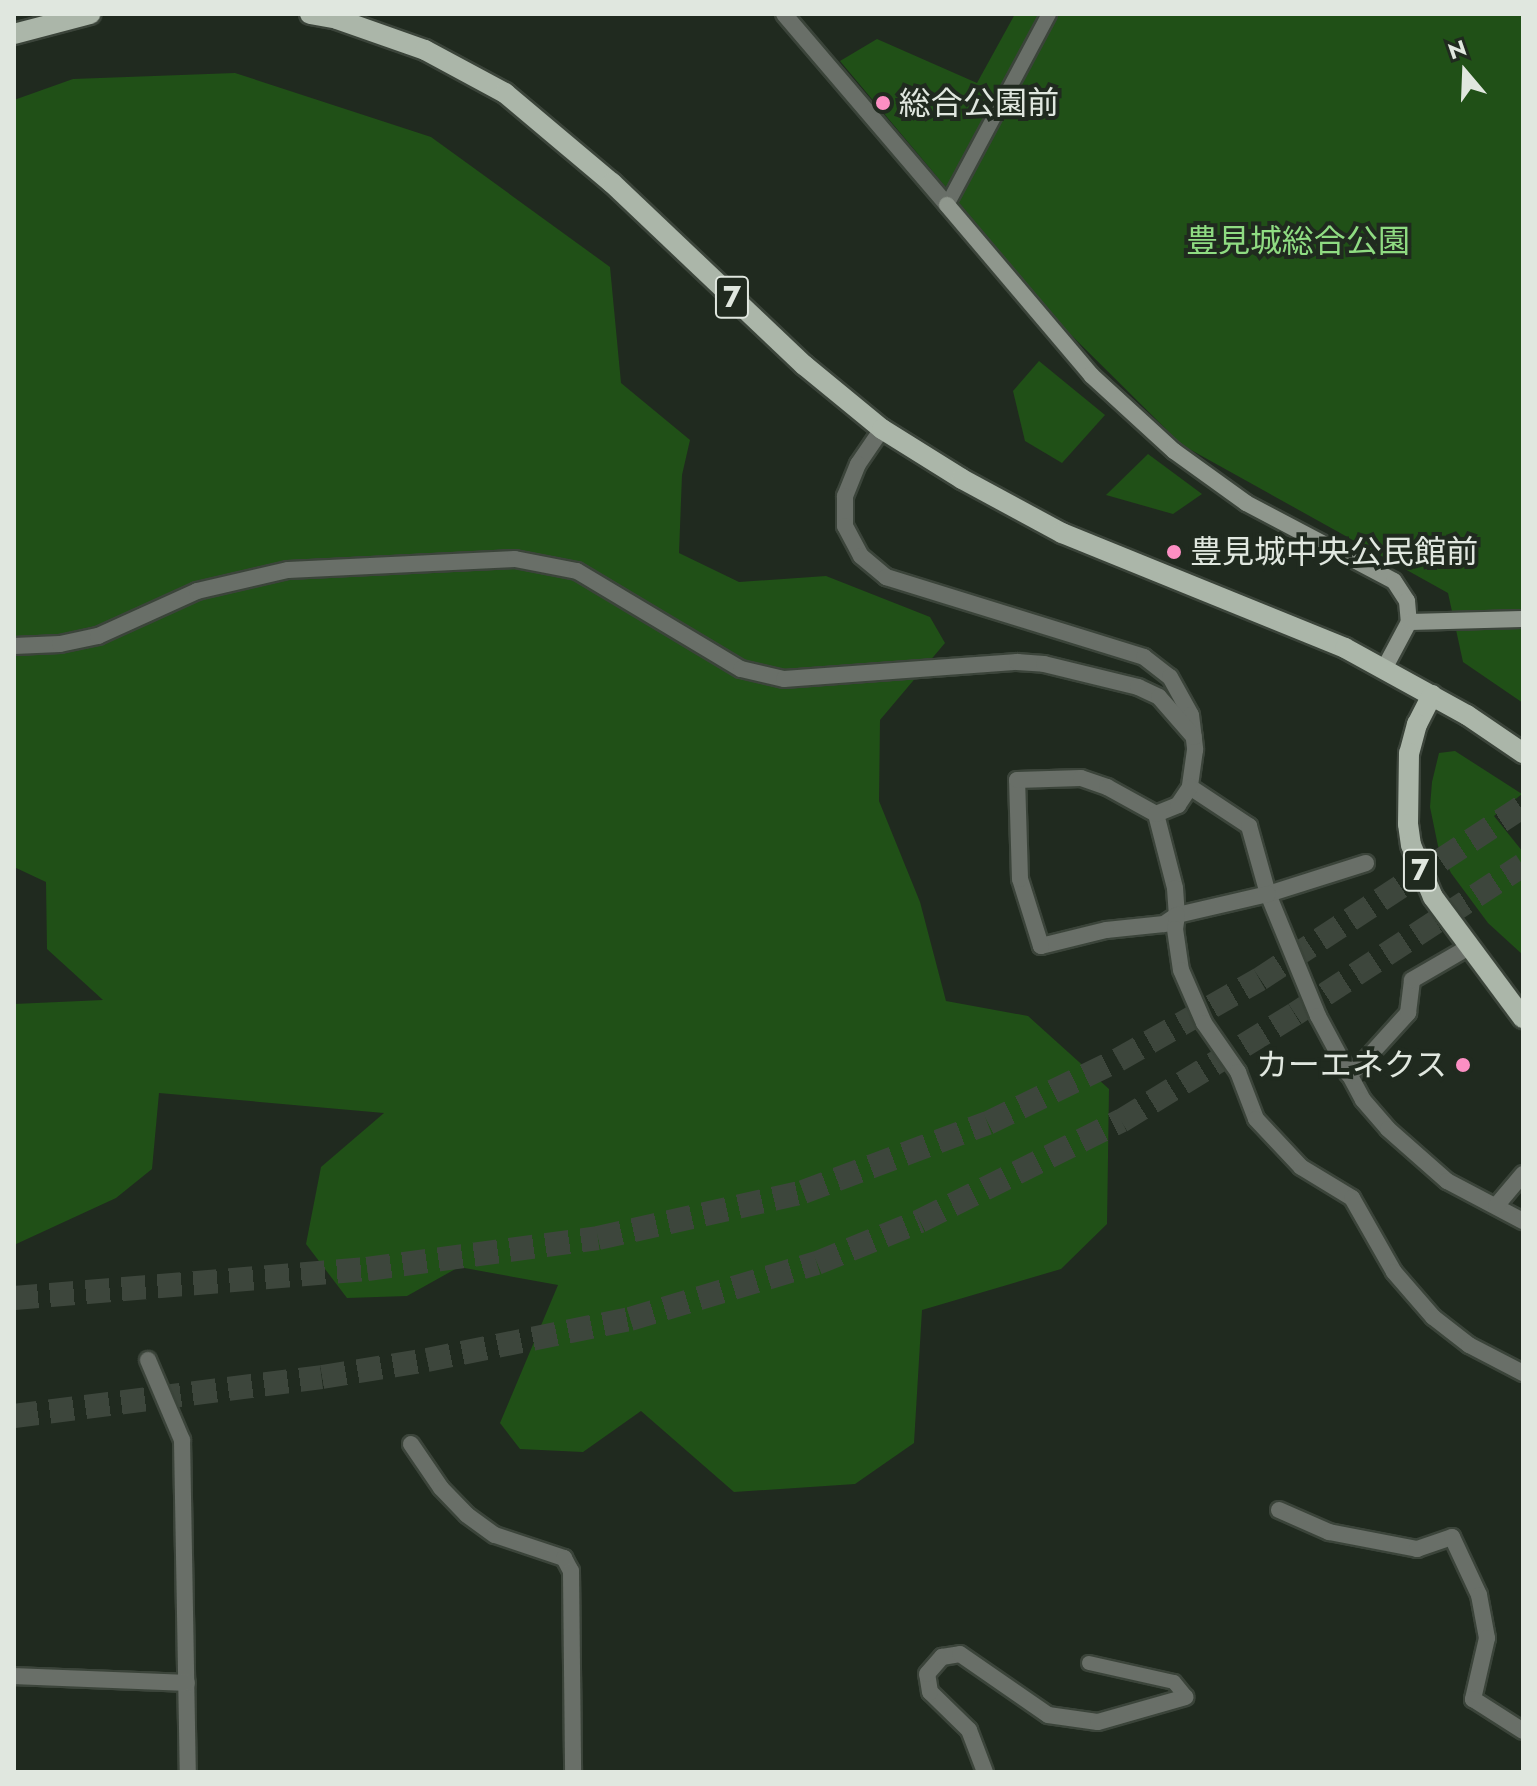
<!DOCTYPE html>
<meta charset="utf-8">
<style>
body{margin:0}
#map{position:relative;width:1537px;height:1786px;overflow:hidden;background:#202a1f;font-family:Jost,"Noto Sans JP",sans-serif}
div>[style]{position:absolute}
.green>*{inset:0;background:#205017}
.highway-tunnel>*{height:24px;margin-top:-12px;transform-origin:0;background:repeating-linear-gradient(90deg,#3d463c 0 24px,transparent 0 36px)}
.roads{filter:drop-shadow(2px 0 #3b443a) drop-shadow(-2px 0 #3b443a) drop-shadow(0 2px #3b443a) drop-shadow(0 -2px #3b443a)}
.lane>*{height:14px;margin:-7px;padding:0 7px;transform-origin:7px;border-radius:7px;background:#696f68}
.street>*{height:16px;margin:-8px;padding:0 8px;transform-origin:8px;border-radius:8px;background:#696f68}
.secondary>*{height:16px;margin:-8px;padding:0 8px;transform-origin:8px;border-radius:8px;background:#8f978d}
.primary>*{height:20px;margin:-10px;padding:0 10px;transform-origin:10px;border-radius:10px;background:#abb6a9}
.dots>*{width:22px;height:22px;translate:-50% -50%;box-sizing:border-box;border:4px solid #202a1f;border-radius:50%}
span{translate:-50% -50%;white-space:nowrap;text-align:center;line-height:1.15;-webkit-text-stroke:8px #202a1f;paint-order:stroke}
.shield-label span{padding:2px 6px;background:#202a1f;border:2px solid;border-radius:6px;-webkit-text-stroke-width:0}
.shield-label{font-size:30px;color:#e0e7df;font-weight:700}
.poi-label{font-size:32px;color:#e0e7df}
.left{translate:0 -50%;text-align:left}
.right{translate:-100% -50%;text-align:right}
.park-label{font-size:32px;color:#8fdc82}
.frame{position:absolute;inset:0;border:16px solid #e0e7df;pointer-events:none}
.north{position:absolute;left:1425px;top:32px;width:80px;height:80px;-webkit-text-stroke:6px #202a1f;paint-order:stroke;rotate:341deg;font-size:22px;font-weight:700;line-height:32px;text-align:center;color:#e0e7df}
.north::after{content:'';display:block;margin:auto;width:28px;height:36px;background:#e0e7df;clip-path:polygon(50% 0,100% 100%,50% 72%,0 100%)}
</style>
<div id="map">
<div class="green">
<div style="clip-path:polygon(1015px 14px,1523px 14px,1523px 703px,1463px 662px,1448px 593px,1182px 445px,1063px 327px,840px 61px,877px 39px,977px 83px)"></div>
<div style="clip-path:polygon(235px 73px,431px 137px,610px 267px,621px 383px,690px 440px,682px 475px,679px 553px,739px 582px,826px 576px,930px 617px,945px 643px,880px 720px,879px 801px,920px 902px,946px 1001px,1028px 1016px,1109px 1089px,1107px 1224px,1061px 1269px,922px 1310px,914px 1443px,855px 1484px,734px 1492px,641px 1411px,583px 1452px,520px 1449px,500px 1423px,558px 1285px,459px 1267px,407px 1296px,347px 1298px,306px 1244px,321px 1167px,384px 1113px,159px 1093px,152px 1169px,116px 1198px,14px 1245px,14px 1004px,103px 1000px,47px 949px,46px 882px,14px 867px,14px 100px,73px 79px)"></div>
<div style="clip-path:polygon(1039px 361px,1105px 415px,1062px 463px,1025px 441px,1013px 391px)"></div>
<div style="clip-path:polygon(1148px 454px,1202px 494px,1173px 514px,1106px 495px)"></div>
<div style="clip-path:polygon(1455px 751px,1522px 794px,1494px 816px,1523px 852px,1523px 955px,1488px 923px,1451px 873px,1438px 846px,1430px 807px,1432px 782px,1439px 753px)"></div>
</div>
<div class="highway-tunnel">
<div style="left:14px;top:1298px;width:354px;rotate:-4.7deg"></div>
<div style="left:367px;top:1269px;width:233px;rotate:-7.6deg"></div>
<div style="left:598px;top:1238px;width:210px;rotate:-12.6deg"></div>
<div style="left:803px;top:1192px;width:197px;rotate:-20.5deg"></div>
<div style="left:988px;top:1123px;width:144px;rotate:-25.9deg"></div>
<div style="left:1118px;top:1060px;width:163px;rotate:-29.7deg"></div>
<div style="left:1260px;top:979px;width:315px;rotate:-33.3deg"></div>
<div style="left:14px;top:1416px;width:310px;rotate:-7.2deg"></div>
<div style="left:322px;top:1377px;width:106px;rotate:-9.2deg"></div>
<div style="left:427px;top:1360px;width:207px;rotate:-11.4deg"></div>
<div style="left:630px;top:1319px;width:195px;rotate:-16.7deg"></div>
<div style="left:817px;top:1263px;width:111px;rotate:-22.2deg"></div>
<div style="left:920px;top:1221px;width:225px;rotate:-26.5deg"></div>
<div style="left:1121px;top:1121px;width:204px;rotate:-31.6deg"></div>
<div style="left:1295px;top:1014px;width:272px;rotate:-33.2deg"></div>
</div>
<div class="roads">
<div class="lane">
<div style="left:947px;top:205px;width:217px;rotate:-61.9deg"></div>
<div style="left:1089px;top:1663px;width:87px;rotate:12.6deg"></div>
<div style="left:1174px;top:1682px;width:19px;rotate:51deg"></div>
</div>
<div class="street">
<div style="left:784px;top:14px;width:251px;rotate:49.5deg"></div>
<div style="left:882px;top:429px;width:42px;rotate:124.4deg"></div>
<div style="left:858px;top:464px;width:35px;rotate:112deg"></div>
<div style="left:845px;top:496px;width:30px;rotate:90deg"></div>
<div style="left:845px;top:526px;width:34px;rotate:62deg"></div>
<div style="left:861px;top:556px;width:33px;rotate:40deg"></div>
<div style="left:886px;top:577px;width:270px;rotate:17.2deg"></div>
<div style="left:1144px;top:657px;width:33px;rotate:38deg"></div>
<div style="left:1170px;top:677px;width:43px;rotate:61.1deg"></div>
<div style="left:1191px;top:715px;width:35px;rotate:83deg"></div>
<div style="left:1195px;top:750px;width:37px;rotate:98deg"></div>
<div style="left:1190px;top:787px;width:71px;rotate:33.5deg"></div>
<div style="left:1249px;top:826px;width:71px;rotate:74.4deg"></div>
<div style="left:1268px;top:894px;width:132px;rotate:67.7deg"></div>
<div style="left:1318px;top:1016px;width:95px;rotate:61.8deg"></div>
<div style="left:1363px;top:1100px;width:38px;rotate:49deg"></div>
<div style="left:1388px;top:1129px;width:79px;rotate:41.4deg"></div>
<div style="left:1447px;top:1181px;width:86px;rotate:27.8deg"></div>
<div style="left:14px;top:646px;width:46px;rotate:-2.5deg"></div>
<div style="left:60px;top:644px;width:39px;rotate:-12deg"></div>
<div style="left:98px;top:636px;width:109px;rotate:-24.4deg"></div>
<div style="left:197px;top:591px;width:93px;rotate:-13deg"></div>
<div style="left:288px;top:570px;width:227px;rotate:-2.8deg"></div>
<div style="left:515px;top:559px;width:63px;rotate:11deg"></div>
<div style="left:577px;top:571px;width:191px;rotate:30.9deg"></div>
<div style="left:741px;top:669px;width:44px;rotate:13.1deg"></div>
<div style="left:784px;top:679px;width:234px;rotate:-4.2deg"></div>
<div style="left:1017px;top:662px;width:27px;rotate:4deg"></div>
<div style="left:1044px;top:664px;width:97px;rotate:13.7deg"></div>
<div style="left:1138px;top:687px;width:23px;rotate:25deg"></div>
<div style="left:1159px;top:697px;width:53px;rotate:48.8deg"></div>
<div style="left:1156px;top:814px;width:76px;rotate:75.6deg"></div>
<div style="left:1175px;top:888px;width:27px;rotate:86deg"></div>
<div style="left:1177px;top:915px;width:16px;rotate:145deg"></div>
<div style="left:1164px;top:924px;width:58px;rotate:174.1deg"></div>
<div style="left:1106px;top:930px;width:67px;rotate:166.2deg"></div>
<div style="left:1041px;top:946px;width:70px;rotate:-107.4deg"></div>
<div style="left:1020px;top:879px;width:99px;rotate:-91.7deg"></div>
<div style="left:1017px;top:780px;width:64px;rotate:-1.8deg"></div>
<div style="left:1081px;top:778px;width:28px;rotate:19deg"></div>
<div style="left:1107px;top:787px;width:56px;rotate:28.9deg"></div>
<div style="left:1156px;top:814px;width:24px;rotate:-22deg"></div>
<div style="left:1178px;top:805px;width:22px;rotate:-56deg"></div>
<div style="left:1366px;top:863px;width:103px;rotate:162.4deg"></div>
<div style="left:1268px;top:894px;width:93px;rotate:167deg"></div>
<div style="left:1177px;top:915px;width:14px;rotate:98deg"></div>
<div style="left:1175px;top:929px;width:41px;rotate:81.7deg"></div>
<div style="left:1181px;top:970px;width:58px;rotate:66.5deg"></div>
<div style="left:1204px;top:1023px;width:60px;rotate:55.2deg"></div>
<div style="left:1238px;top:1072px;width:50px;rotate:69deg"></div>
<div style="left:1256px;top:1119px;width:66px;rotate:46.8deg"></div>
<div style="left:1301px;top:1167px;width:60px;rotate:31.3deg"></div>
<div style="left:1352px;top:1198px;width:85px;rotate:60.4deg"></div>
<div style="left:1394px;top:1272px;width:60px;rotate:49.1deg"></div>
<div style="left:1433px;top:1317px;width:46px;rotate:37.9deg"></div>
<div style="left:1469px;top:1345px;width:61px;rotate:27.4deg"></div>
<div style="left:1348px;top:1074px;width:14px;rotate:-34deg"></div>
<div style="left:1360px;top:1066px;width:72px;rotate:-47.8deg"></div>
<div style="left:1408px;top:1013px;width:33px;rotate:-83deg"></div>
<div style="left:1412px;top:980px;width:66px;rotate:-30.1deg"></div>
<div style="left:1496px;top:1206px;width:42px;rotate:-49.8deg"></div>
<div style="left:148px;top:1360px;width:87px;rotate:67deg"></div>
<div style="left:182px;top:1440px;width:332px;rotate:89deg"></div>
<div style="left:411px;top:1444px;width:53px;rotate:55.7deg"></div>
<div style="left:441px;top:1488px;width:37px;rotate:46deg"></div>
<div style="left:467px;top:1515px;width:34px;rotate:36deg"></div>
<div style="left:495px;top:1535px;width:73px;rotate:18.4deg"></div>
<div style="left:564px;top:1558px;width:15px;rotate:62deg"></div>
<div style="left:571px;top:1571px;width:201px;rotate:89.4deg"></div>
<div style="left:1279px;top:1510px;width:55px;rotate:23.7deg"></div>
<div style="left:1329px;top:1532px;width:90px;rotate:10.9deg"></div>
<div style="left:1417px;top:1549px;width:37px;rotate:-19deg"></div>
<div style="left:1452px;top:1537px;width:64px;rotate:65deg"></div>
<div style="left:1479px;top:1595px;width:44px;rotate:79.5deg"></div>
<div style="left:1487px;top:1638px;width:63px;rotate:102.9deg"></div>
<div style="left:1473px;top:1699px;width:59px;rotate:32.6deg"></div>
<div style="left:14px;top:1676px;width:173px;rotate:2.3deg"></div>
<div style="left:985px;top:1772px;width:45px;rotate:-110.9deg"></div>
<div style="left:969px;top:1730px;width:54px;rotate:-135.7deg"></div>
<div style="left:930px;top:1692px;width:18px;rotate:-99deg"></div>
<div style="left:927px;top:1674px;width:23px;rotate:-49deg"></div>
<div style="left:942px;top:1657px;width:18px;rotate:-9deg"></div>
<div style="left:960px;top:1654px;width:107px;rotate:34.7deg"></div>
<div style="left:1048px;top:1715px;width:50px;rotate:8deg"></div>
<div style="left:1098px;top:1722px;width:91px;rotate:-15.9deg"></div>
</div>
<div class="secondary">
<div style="left:947px;top:205px;width:223px;rotate:49.7deg"></div>
<div style="left:1091px;top:375px;width:113px;rotate:42.5deg"></div>
<div style="left:1174px;top:451px;width:89px;rotate:35.8deg"></div>
<div style="left:1246px;top:503px;width:167px;rotate:27.8deg"></div>
<div style="left:1394px;top:581px;width:24px;rotate:57deg"></div>
<div style="left:1407px;top:601px;width:21px;rotate:85deg"></div>
<div style="left:1409px;top:622px;width:53px;rotate:118deg"></div>
<div style="left:1409px;top:622px;width:114px;rotate:-1.5deg"></div>
</div>
<div class="primary">
<div style="left:310px;top:14px;width:27px;rotate:10deg"></div>
<div style="left:337px;top:19px;width:93px;rotate:19.4deg"></div>
<div style="left:425px;top:50px;width:91px;rotate:28.3deg"></div>
<div style="left:505px;top:93px;width:140px;rotate:40.1deg"></div>
<div style="left:612px;top:183px;width:265px;rotate:43.5deg"></div>
<div style="left:804px;top:365px;width:101px;rotate:39.4deg"></div>
<div style="left:882px;top:429px;width:94px;rotate:32deg"></div>
<div style="left:962px;top:479px;width:114px;rotate:28.4deg"></div>
<div style="left:1062px;top:533px;width:305px;rotate:22.1deg"></div>
<div style="left:1345px;top:648px;width:139px;rotate:28.8deg"></div>
<div style="left:1467px;top:715px;width:68px;rotate:34.2deg"></div>
<div style="left:14px;top:34px;width:79px;rotate:-14.7deg"></div>
<div style="left:1432px;top:695px;width:33px;rotate:117deg"></div>
<div style="left:1417px;top:724px;width:30px;rotate:105deg"></div>
<div style="left:1409px;top:753px;width:71px;rotate:90.8deg"></div>
<div style="left:1408px;top:824px;width:21px;rotate:82deg"></div>
<div style="left:1411px;top:845px;width:56px;rotate:67.1deg"></div>
<div style="left:1433px;top:897px;width:151px;rotate:53.4deg"></div>
</div>
</div>
<div class="dots">
<div style="left:883px;top:103px;background:#fc8fc3"></div>
<div style="left:1174px;top:552px;background:#fc8fc3"></div>
<div style="left:1463px;top:1065px;background:#fc8fc3"></div>
</div>
<div class="shield-label">
<span style="left:732px;top:297px">7</span>
<span style="left:1420px;top:870px">7</span>
</div>
<div class="poi-label">
<span class="left" style="left:899px;top:103px">総合公園前</span>
<span class="left" style="left:1190px;top:552px">豊見城中央公民館前</span>
<span class="right" style="left:1447px;top:1065px">カーエネクス</span>
</div>
<div class="park-label">
<span style="left:1298px;top:241px">豊見城総合公園</span>
</div>
<div class="frame"></div>
<div class="north">N</div>
</div>
